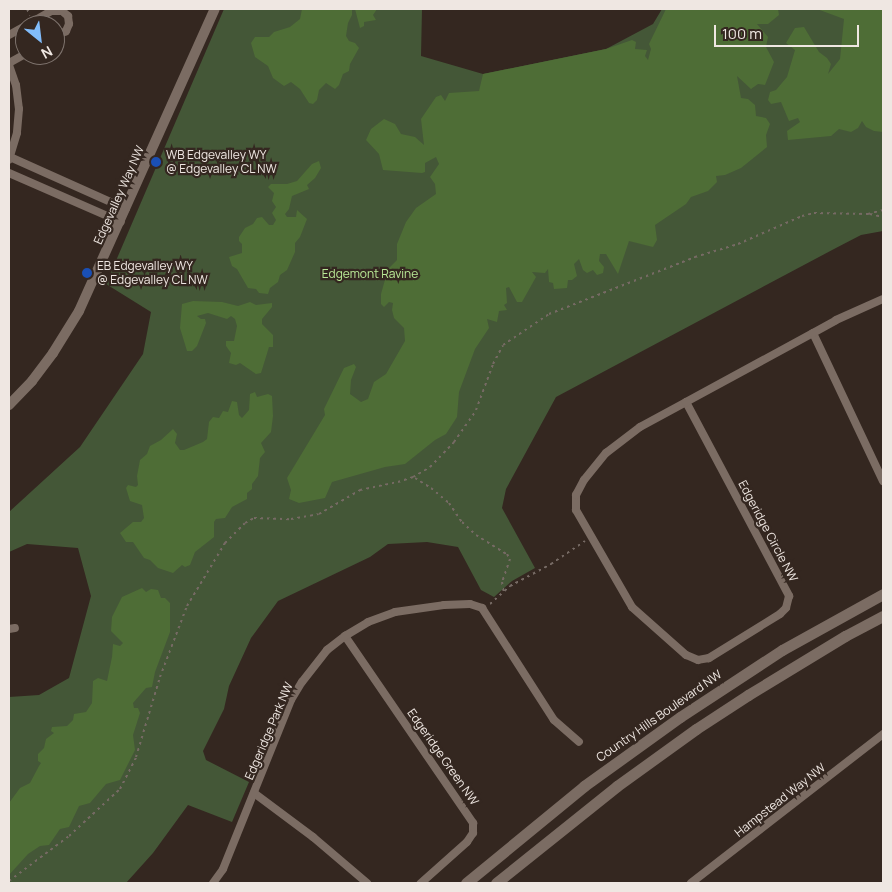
<!DOCTYPE html>
<style>
body{margin:0}
#map{position:relative;width:892px;height:892px;overflow:hidden;background:#342720;font-family:Manrope,sans-serif}
div>[style]{position:absolute}
.green>*{inset:0;background:#445737}
.forest>*{inset:0;background:#4e6d36}
.path>*{height:2px;margin-top:-1px;transform-origin:0;background:repeating-linear-gradient(90deg,#766a64 0 2.5px,transparent 0 6.5px)}
.minor>*{height:8px;margin:-4px;padding:0 4px;transform-origin:4px;border-radius:4px;background:#7b6c63}
.tertiary>*{height:10px;margin:-5px;padding:0 5px;transform-origin:5px;border-radius:5px;background:#7b6c63}
.secondary>*{height:11px;margin:-5.5px;padding:0 5.5px;transform-origin:5.5px;border-radius:5.5px;background:#7b6c63}
.dots>*{width:14px;height:14px;translate:-50% -50%;box-sizing:border-box;border:2px solid #342720;border-radius:50%}
span{translate:-50% -50%;white-space:nowrap;text-align:center;line-height:1.15;-webkit-text-stroke:4.5px #342720;paint-order:stroke}
.poi-label{font-size:12px;color:#efe7e2}
.left{translate:0 -50%;text-align:left}
.street-label{font-size:12px;color:#efe7e2}
.park-label{font-size:12px;color:#b9e996}
.frame{position:absolute;inset:0;border:10px solid #efe7e2;pointer-events:none}
.north{position:absolute;left:15px;top:15px;width:50px;height:50px;box-sizing:border-box;background:#342720;border:1px solid #7f746e;border-radius:50%;rotate:151deg;font-size:14px;font-weight:700;line-height:20px;text-align:center;color:#efe7e2}
.north::after{content:'';display:block;margin:auto;width:18px;height:22px;background:#81bcfa;clip-path:polygon(50% 0,100% 100%,50% 72%,0 100%)}
.scale{position:absolute;left:714px;top:25px;width:145px;height:22px;box-sizing:border-box;border:2px solid #efe7e2;border-top:0;padding-left:6px;font-size:15px;line-height:18px;white-space:nowrap;color:#efe7e2;-webkit-text-stroke:4px #342720;paint-order:stroke}
</style>
<div id="map">
<div class="green">
<div style="clip-path:polygon(224px 9px,422px 9px,421px 56px,483px 74px,606px 49px,653px 24px,662px 9px,883px 9px,883px 231px,861px 235px,834px 249px,556px 397px,506px 489px,502px 508px,535px 568px,512px 581px,494px 597px,481px 590px,458px 547px,427px 542px,388px 544px,370px 557px,278px 601px,251px 638px,229px 686px,224px 709px,203px 751px,206px 760px,249px 782px,232px 822px,188px 805px,153px 853px,126px 883px,9px 883px,9px 697px,39px 695px,69px 678px,91px 596px,78px 548px,27px 544px,9px 552px,9px 512px,80px 447px,143px 354px,151px 312px,106px 284px)"></div>
</div>
<div class="forest">
<div style="clip-path:polygon(302px 9px,352px 9px,352px 15px,348px 23px,346px 36px,349px 41px,355px 43px,359px 48px,350px 64px,349px 71px,343px 74px,339px 85px,335px 89px,326px 83px,319px 90px,317px 100px,313px 104px,309px 103px,300px 89px,291px 82px,284px 86px,273px 78px,268px 66px,255px 57px,251px 43px,255px 37px,269px 37px,274px 32px,290px 27px,300px 19px)"></div>
<div style="clip-path:polygon(355px 9px,377px 9px,373px 15px,376px 20px,364px 22px,364px 26px,360px 28px)"></div>
<div style="clip-path:polygon(666px 9px,778px 9px,779px 15px,768px 24px,757px 24px,768px 37px,766px 47px,774px 62px,765px 85px,758px 84px,751px 89px,737px 76px,741px 98px,748px 99px,755px 105px,756px 116px,766px 118px,770px 124px,766px 135px,767px 147px,741px 168px,725px 175px,716px 176px,717px 182px,708px 191px,691px 197px,686px 204px,655px 225px,657px 240px,653px 247px,629px 241px,618px 274px,606px 254px,600px 254px,599px 261px,604px 267px,603px 273px,597px 275px,593px 270px,587px 273px,583px 270px,579px 259px,574px 264px,577px 276px,572px 280px,568px 280px,567px 288px,554px 289px,553px 283px,549px 282px,548px 269px,545px 273px,532px 272px,536px 277px,522px 302px,517px 302px,509px 287px,506px 288px,507px 303px,504px 305px,507px 310px,499px 311px,497px 322px,487px 319px,489px 328px,475px 349px,459px 392px,457px 417px,446px 434px,435px 440px,405px 464px,385px 467px,332px 482px,325px 498px,299px 503px,289px 499px,291px 490px,287px 478px,325px 415px,324px 409px,344px 368px,354px 364px,356px 367px,351px 380px,350px 394px,361px 402px,368px 399px,374px 382px,386px 374px,405px 341px,404px 328px,394px 318px,392px 310px,393px 303px,389px 302px,384px 307px,381px 304px,381px 294px,388px 269px,397px 260px,397px 244px,406px 222px,416px 208px,436px 194px,435px 184px,430px 177px,439px 164px,436px 157px,425px 163px,425px 172px,422px 173px,383px 170px,379px 154px,366px 140px,371px 129px,384px 119px,395px 124px,401px 134px,415px 137px,424px 145px,421px 119px,436px 97px,441px 95px,445px 101px,449px 93px,479px 91px,483px 74px,606px 49px,632px 40px,636px 42px,635px 49px,647px 50px,645px 56px,648px 60px,651px 49px,649px 44px)"></div>
<div style="clip-path:polygon(817px 9px,883px 9px,883px 132px,874px 131px,866px 127px,862px 121px,858px 128px,851px 132px,839px 129px,831px 136px,788px 140px,787px 131px,800px 122px,798px 118px,789px 121px,781px 102px,771px 104px,768px 100px,770px 92px,776px 90px,787px 77px,795px 50px,786px 43px,795px 28px,804px 27px,819px 52px,827px 58px,831px 64px,828px 74px,840px 59px,844px 19px)"></div>
<div style="clip-path:polygon(319px 161px,321px 168px,315px 178px,307px 185px,309px 189px,292px 196px,289px 209px,285px 214px,287px 217px,296px 217px,297px 210px,307px 219px,300px 237px,295px 243px,295px 252px,287px 270px,280px 275px,278px 282px,270px 288px,268px 294px,259px 293px,256px 289px,248px 288px,237px 269px,232px 266px,229px 257px,242px 253px,242px 244px,239px 241px,239px 237px,245px 228px,253px 224px,257px 218px,262px 217px,269px 225px,273px 225px,276px 220px,272px 213px,276px 207px,272px 201px,274px 193px,268px 187px,271px 184px,287px 184px,297px 181px,312px 164px)"></div>
<div style="clip-path:polygon(193px 301px,222px 302px,238px 306px,250px 302px,256px 305px,272px 303px,272px 307px,262px 319px,262px 324px,273px 335px,273px 347px,269px 347px,261px 373px,256px 374px,240px 363px,236px 365px,229px 363px,231px 353px,226px 346px,226px 341px,234px 341px,237px 326px,235px 319px,231px 316px,227px 319px,208px 313px,197px 316px,201px 319px,205px 319px,206px 323px,197px 346px,192px 351px,187px 351px,180px 328px,182px 304px)"></div>
<div style="clip-path:polygon(255px 392px,257px 397px,268px 394px,272px 396px,273px 416px,271px 432px,261px 443px,265px 452px,260px 458px,258px 476px,252px 484px,252px 489px,247px 493px,247px 499px,232px 507px,225px 518px,216px 519px,214px 522px,214px 537px,195px 552px,190px 565px,185px 567px,182px 565px,173px 573px,158px 568px,150px 560px,144px 558px,133px 542px,126px 542px,120px 533px,133px 522px,141px 522px,144px 518px,142px 505px,130px 501px,126px 488px,128px 485px,136px 487px,138px 485px,137px 476px,140px 460px,147px 454px,150px 446px,161px 440px,173px 429px,177px 434px,175px 443px,180px 450px,184px 450px,203px 442px,207px 439px,209px 422px,213px 417px,219px 418px,223px 411px,228px 412px,232px 401px,237px 402px,239px 415px,242px 418px,249px 410px,250px 394px)"></div>
<div style="clip-path:polygon(142px 588px,146px 592px,151px 589px,158px 590px,161px 598px,165px 598px,170px 603px,170px 632px,155px 672px,152px 687px,146px 688px,133px 703px,134px 708px,138px 708px,140px 713px,133px 735px,135px 750px,120px 780px,106px 784px,90px 803px,79px 806px,69px 827px,60px 829px,49px 845px,40px 846px,28px 854px,9px 875px,9px 803px,20px 788px,30px 783px,39px 766px,41px 763px,38px 761px,38px 754px,44px 748px,46px 739px,54px 733px,51px 731px,52px 727px,67px 726px,73px 720px,74px 714px,86px 712px,92px 703px,93px 681px,98px 678px,107px 681px,112px 657px,113px 644px,120px 646px,123px 643px,111px 631px,112px 617px,122px 597px)"></div>
</div>
<div class="path">
<div style="left:27px;top:9px;width:7px;rotate:63deg"></div>
<div style="left:870px;top:214px;width:13px;rotate:13deg"></div>
<div style="left:415px;top:478px;width:19px;rotate:32deg"></div>
<div style="left:431px;top:488px;width:23px;rotate:40deg"></div>
<div style="left:449px;top:503px;width:23px;rotate:56deg"></div>
<div style="left:462px;top:522px;width:19px;rotate:43deg"></div>
<div style="left:476px;top:535px;width:36px;rotate:32deg"></div>
<div style="left:507px;top:554px;width:6px;rotate:59deg"></div>
<div style="left:510px;top:559px;width:24px;rotate:109deg"></div>
<div style="left:502px;top:582px;width:11px;rotate:80deg"></div>
<div style="left:490px;top:604px;width:27px;rotate:-42deg"></div>
<div style="left:510px;top:586px;width:47px;rotate:-28.2deg"></div>
<div style="left:551px;top:564px;width:41px;rotate:-34.1deg"></div>
<div style="left:9px;top:881px;width:75px;rotate:-36.9deg"></div>
<div style="left:69px;top:836px;width:69px;rotate:-42.7deg"></div>
<div style="left:120px;top:789px;width:36px;rotate:-63deg"></div>
<div style="left:136px;top:757px;width:84px;rotate:-73.3deg"></div>
<div style="left:160px;top:677px;width:76px;rotate:-69.2deg"></div>
<div style="left:187px;top:606px;width:74px;rotate:-58.9deg"></div>
<div style="left:225px;top:543px;width:28px;rotate:-45deg"></div>
<div style="left:245px;top:523px;width:10px;rotate:-29deg"></div>
<div style="left:254px;top:518px;width:37px;rotate:2deg"></div>
<div style="left:291px;top:519px;width:28px;rotate:-10deg"></div>
<div style="left:319px;top:514px;width:48px;rotate:-30.3deg"></div>
<div style="left:360px;top:490px;width:39px;rotate:-12deg"></div>
<div style="left:398px;top:482px;width:16px;rotate:-18deg"></div>
<div style="left:413px;top:477px;width:20px;rotate:-30deg"></div>
<div style="left:430px;top:467px;width:35px;rotate:-46deg"></div>
<div style="left:454px;top:442px;width:39px;rotate:-55deg"></div>
<div style="left:476px;top:410px;width:49px;rotate:-69.7deg"></div>
<div style="left:493px;top:364px;width:21px;rotate:-62deg"></div>
<div style="left:503px;top:345px;width:55px;rotate:-34deg"></div>
<div style="left:549px;top:314px;width:157px;rotate:-21.3deg"></div>
<div style="left:695px;top:257px;width:45px;rotate:-16.8deg"></div>
<div style="left:738px;top:244px;width:70px;rotate:-23.6deg"></div>
<div style="left:802px;top:216px;width:12px;rotate:-14deg"></div>
<div style="left:814px;top:213px;width:54px;rotate:1.1deg"></div>
<div style="left:868px;top:214px;width:16px;rotate:-15deg"></div>
</div>
<div class="minor">
<div style="left:27px;top:25px;width:28px;rotate:-30deg"></div>
<div style="left:51px;top:11px;width:11px"></div>
<div style="left:62px;top:11px;width:8px;rotate:40deg"></div>
<div style="left:68px;top:16px;width:8px;rotate:83deg"></div>
<div style="left:69px;top:24px;width:8px;rotate:113deg"></div>
<div style="left:66px;top:31px;width:13px;rotate:151deg"></div>
<div style="left:9px;top:35px;width:18px;rotate:-29deg"></div>
<div style="left:9px;top:63px;width:18px;rotate:-29deg"></div>
<div style="left:9px;top:65px;width:21px;rotate:71deg"></div>
<div style="left:16px;top:85px;width:24px;rotate:83deg"></div>
<div style="left:19px;top:109px;width:24px;rotate:95deg"></div>
<div style="left:17px;top:133px;width:28px;rotate:107deg"></div>
<div style="left:10px;top:157px;width:127px;rotate:24.1deg"></div>
<div style="left:9px;top:173px;width:122px;rotate:23.6deg"></div>
<div style="left:813px;top:333px;width:164px;rotate:64.7deg"></div>
<div style="left:686px;top:402px;width:220px;rotate:62deg"></div>
<div style="left:789px;top:596px;width:12px;rotate:104deg"></div>
<div style="left:786px;top:608px;width:8px;rotate:135deg"></div>
<div style="left:780px;top:614px;width:84px;rotate:148.2deg"></div>
<div style="left:709px;top:658px;width:11px;rotate:170deg"></div>
<div style="left:698px;top:660px;width:13px;rotate:-157deg"></div>
<div style="left:686px;top:655px;width:72px;rotate:-138.4deg"></div>
<div style="left:632px;top:607px;width:112px;rotate:-120deg"></div>
<div style="left:576px;top:510px;width:15px;rotate:-90deg"></div>
<div style="left:576px;top:495px;width:17px;rotate:-62deg"></div>
<div style="left:584px;top:480px;width:35px;rotate:-51deg"></div>
<div style="left:606px;top:453px;width:43px;rotate:-37.4deg"></div>
<div style="left:640px;top:427px;width:52px;rotate:-28.5deg"></div>
<div style="left:686px;top:402px;width:145px;rotate:-28.5deg"></div>
<div style="left:813px;top:333px;width:26px;rotate:-29deg"></div>
<div style="left:836px;top:320px;width:51px;rotate:-24.1deg"></div>
<div style="left:9px;top:629px;width:6px;rotate:-9deg"></div>
<div style="left:345px;top:636px;width:227px;rotate:55.6deg"></div>
<div style="left:473px;top:823px;width:10px;rotate:90deg"></div>
<div style="left:473px;top:833px;width:11px;rotate:124deg"></div>
<div style="left:467px;top:842px;width:62px;rotate:138.3deg"></div>
<div style="left:254px;top:793px;width:74px;rotate:36.7deg"></div>
<div style="left:313px;top:837px;width:71px;rotate:40.4deg"></div>
<div style="left:213px;top:883px;width:17px;rotate:-54deg"></div>
<div style="left:223px;top:869px;width:182px;rotate:-68.1deg"></div>
<div style="left:291px;top:700px;width:21px;rotate:-59deg"></div>
<div style="left:302px;top:682px;width:41px;rotate:-52deg"></div>
<div style="left:327px;top:650px;width:23px;rotate:-38deg"></div>
<div style="left:345px;top:636px;width:27px;rotate:-31deg"></div>
<div style="left:368px;top:622px;width:29px;rotate:-20deg"></div>
<div style="left:395px;top:612px;width:49px;rotate:-8.1deg"></div>
<div style="left:444px;top:605px;width:26px;rotate:-2deg"></div>
<div style="left:470px;top:604px;width:13px;rotate:18deg"></div>
<div style="left:482px;top:608px;width:133px;rotate:57.3deg"></div>
<div style="left:554px;top:720px;width:33px;rotate:41deg"></div>
<div style="left:691px;top:883px;width:243px;rotate:-37.8deg"></div>
</div>
<div class="tertiary">
<div style="left:9px;top:405px;width:33px;rotate:-46deg"></div>
<div style="left:32px;top:381px;width:35px;rotate:-53deg"></div>
<div style="left:53px;top:353px;width:49px;rotate:-58.2deg"></div>
<div style="left:79px;top:311px;width:331px;rotate:-65.8deg"></div>
</div>
<div class="secondary">
<div style="left:466px;top:883px;width:153px;rotate:-39.4deg"></div>
<div style="left:584px;top:786px;width:118px;rotate:-35.7deg"></div>
<div style="left:680px;top:717px;width:122px;rotate:-33.3deg"></div>
<div style="left:782px;top:650px;width:115px;rotate:-29deg"></div>
<div style="left:496px;top:883px;width:155px;rotate:-38.7deg"></div>
<div style="left:617px;top:786px;width:97px;rotate:-35.8deg"></div>
<div style="left:696px;top:729px;width:62px;rotate:-33.2deg"></div>
<div style="left:748px;top:695px;width:114px;rotate:-31.3deg"></div>
<div style="left:845px;top:636px;width:43px;rotate:-27.8deg"></div>
</div>
<div class="dots">
<div style="left:156px;top:162px;background:#1a4fb4"></div>
<div style="left:87px;top:273px;background:#1a4fb4"></div>
</div>
<div class="poi-label">
<span class="left" style="left:166px;top:162px">WB Edgevalley WY<br>@ Edgevalley CL NW</span>
<span class="left" style="left:97px;top:273px">EB Edgevalley WY<br>@ Edgevalley CL NW</span>
</div>
<div class="street-label">
<span style="left:119px;top:195px;rotate:-66deg">Edgevalley Way NW</span>
<span style="left:768px;top:531px;rotate:62deg">Edgeridge Circle NW</span>
<span style="left:659px;top:716px;rotate:-35deg">Country Hills Boulevard NW</span>
<span style="left:269px;top:731px;rotate:-67deg">Edgeridge Park NW</span>
<span style="left:443px;top:757px;rotate:55deg">Edgeridge Green NW</span>
<span style="left:780px;top:800px;rotate:-38deg">Hampstead Way NW</span>
</div>
<div class="park-label">
<span style="left:370px;top:274px">Edgemont Ravine</span>
</div>
<div class="frame"></div>
<div class="north">N</div>
<div class="scale">100 m</div>
</div>
